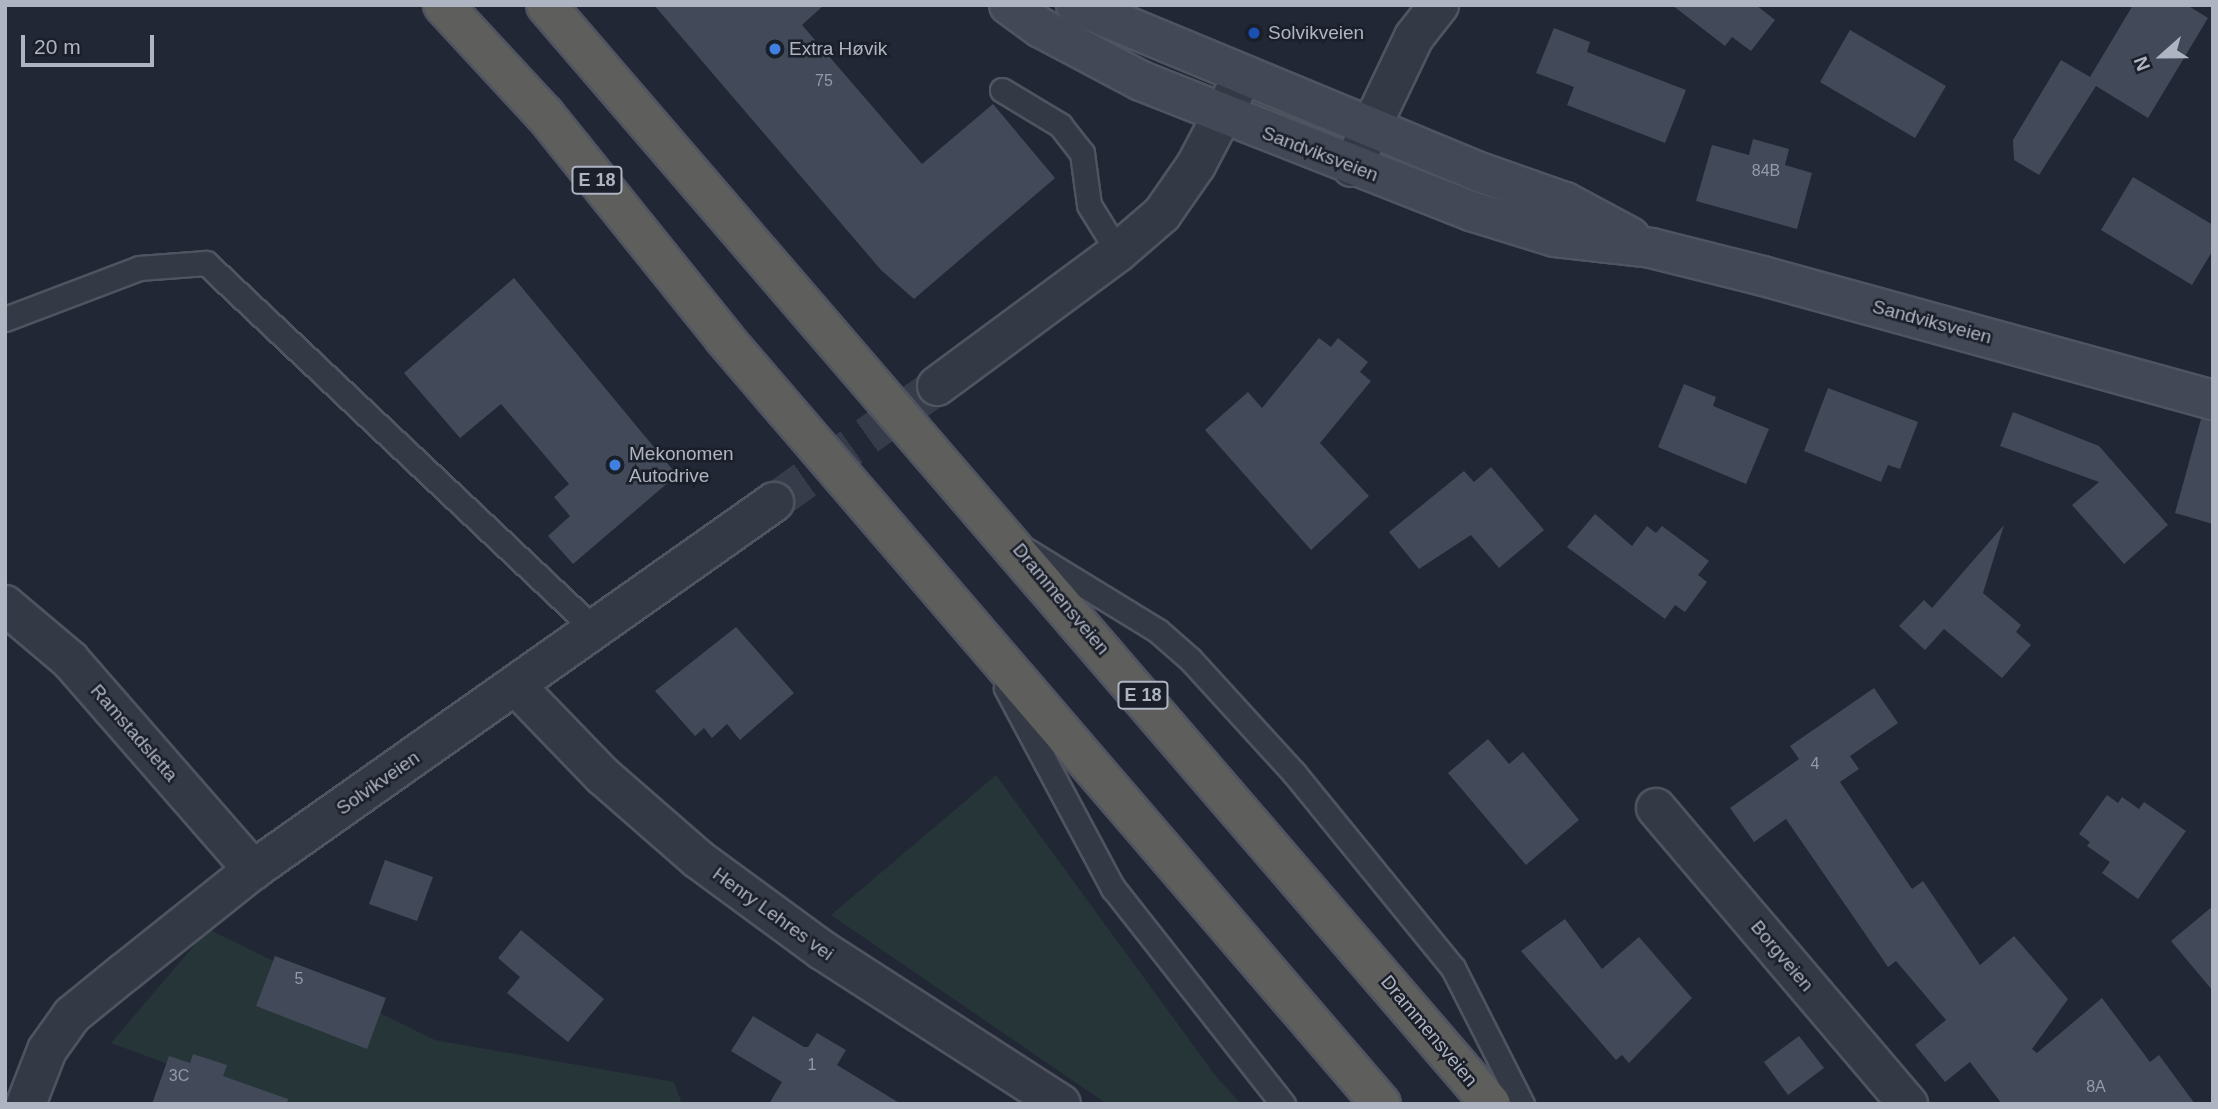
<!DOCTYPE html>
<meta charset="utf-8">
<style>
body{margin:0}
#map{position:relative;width:2218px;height:1109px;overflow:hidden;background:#212734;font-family:Arial,sans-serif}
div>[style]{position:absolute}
.green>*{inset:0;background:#263538}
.building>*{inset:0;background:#424a59}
.minor-tunnel>*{height:38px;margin-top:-19px;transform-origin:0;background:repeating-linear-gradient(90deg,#363c49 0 38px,transparent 0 57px)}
.roads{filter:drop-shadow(2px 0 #4f5460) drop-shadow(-2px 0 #4f5460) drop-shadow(0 2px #4f5460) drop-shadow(0 -2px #4f5460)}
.service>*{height:23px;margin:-11.5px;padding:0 11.5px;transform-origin:11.5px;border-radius:11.5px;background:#343a45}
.minor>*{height:38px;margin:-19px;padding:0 19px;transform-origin:19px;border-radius:19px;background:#343a45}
.secondary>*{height:38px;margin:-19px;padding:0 19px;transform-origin:19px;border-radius:19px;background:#434857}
.trunk>*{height:38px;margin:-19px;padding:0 19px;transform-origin:19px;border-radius:19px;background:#5e5e5c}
.dots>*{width:19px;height:19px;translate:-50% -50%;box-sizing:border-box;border:4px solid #1a1f29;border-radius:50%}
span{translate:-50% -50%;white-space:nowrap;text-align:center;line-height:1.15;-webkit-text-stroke:5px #1a1f29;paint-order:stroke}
.number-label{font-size:16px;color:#939aa8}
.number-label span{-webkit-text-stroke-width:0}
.shield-label span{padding:2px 5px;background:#1a1f29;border:2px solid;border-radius:5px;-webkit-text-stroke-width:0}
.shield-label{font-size:18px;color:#aeb4c2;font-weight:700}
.poi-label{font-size:19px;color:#aeb4c2}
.left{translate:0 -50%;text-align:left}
.street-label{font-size:19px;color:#aeb4c2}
.frame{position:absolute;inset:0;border:7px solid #aeb4c2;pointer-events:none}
.north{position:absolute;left:2127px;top:21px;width:70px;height:70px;-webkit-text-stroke:5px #1a1f29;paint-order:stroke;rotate:249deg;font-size:19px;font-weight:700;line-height:28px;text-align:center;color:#aeb4c2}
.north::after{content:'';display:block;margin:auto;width:24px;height:32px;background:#aeb4c2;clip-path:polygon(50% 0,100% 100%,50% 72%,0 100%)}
.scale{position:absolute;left:21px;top:35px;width:133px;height:32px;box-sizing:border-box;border:4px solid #aeb4c2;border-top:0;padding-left:9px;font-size:21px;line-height:24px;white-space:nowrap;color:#aeb4c2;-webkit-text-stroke:5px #1a1f29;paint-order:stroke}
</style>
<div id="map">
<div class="green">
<div style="clip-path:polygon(996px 775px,1215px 1075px,1241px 1104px,1107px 1104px,831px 915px)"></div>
<div style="clip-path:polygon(208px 929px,435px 1040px,674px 1082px,682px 1104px,276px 1104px,111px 1043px)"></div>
</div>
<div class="building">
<div style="clip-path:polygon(654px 5px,824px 5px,802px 25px,922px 164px,993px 104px,1055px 178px,914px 299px,881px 270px)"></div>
<div style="clip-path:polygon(1672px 5px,1756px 5px,1775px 20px,1751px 51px,1732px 37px,1725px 46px)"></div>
<div style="clip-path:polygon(2133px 5px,2187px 5px,2208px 18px,2148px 118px,2096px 86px,2039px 175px,2014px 160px,2013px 140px,2061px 60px,2090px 77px)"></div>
<div style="clip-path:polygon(1554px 28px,1590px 42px,1587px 52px,1686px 90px,1665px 143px,1567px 105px,1574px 87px,1536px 73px)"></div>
<div style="clip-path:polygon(1850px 30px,1946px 86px,1915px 138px,1820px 82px)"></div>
<div style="clip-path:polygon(1753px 139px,1789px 149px,1785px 165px,1812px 173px,1797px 229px,1696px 201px,1712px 145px,1749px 155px)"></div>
<div style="clip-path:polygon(2133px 177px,2213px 225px,2213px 250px,2192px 285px,2101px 230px)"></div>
<div style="clip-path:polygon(514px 278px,677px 475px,573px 564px,548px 536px,570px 516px,554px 497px,569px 484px,501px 404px,460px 438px,404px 373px)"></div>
<div style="clip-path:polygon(1319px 338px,1331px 347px,1338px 338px,1368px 362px,1360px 372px,1371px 381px,1320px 443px,1369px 496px,1311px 550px,1205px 430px,1248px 392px,1262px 408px)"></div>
<div style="clip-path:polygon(1684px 384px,1716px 397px,1713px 406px,1769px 429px,1746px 484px,1658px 447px)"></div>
<div style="clip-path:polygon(1828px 388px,1918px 422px,1900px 469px,1888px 465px,1881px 482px,1804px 451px)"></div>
<div style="clip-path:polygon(2013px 412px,2099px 446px,2168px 525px,2124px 564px,2072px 505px,2099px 482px,2000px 446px)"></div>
<div style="clip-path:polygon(2201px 419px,2213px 421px,2213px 524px,2175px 513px)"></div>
<div style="clip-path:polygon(1491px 467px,1544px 530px,1499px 568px,1471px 535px,1419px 569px,1389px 532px,1464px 471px,1474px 482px)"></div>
<div style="clip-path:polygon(1595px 514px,1632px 546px,1647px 526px,1656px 533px,1662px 526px,1709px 561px,1698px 575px,1707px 582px,1685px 612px,1675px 605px,1665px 619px,1567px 547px)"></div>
<div style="clip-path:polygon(2004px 525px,1983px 593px,2021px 625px,2016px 632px,2031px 645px,2002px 678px,1944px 629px,1925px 650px,1899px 626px,1924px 600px,1932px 608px)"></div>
<div style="clip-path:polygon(736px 627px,794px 693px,740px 740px,727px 724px,712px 738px,704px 728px,695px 736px,655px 691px)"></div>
<div style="clip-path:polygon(1874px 688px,1898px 723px,1850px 756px,1859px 769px,1840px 782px,1912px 889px,1923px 881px,1980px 965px,2014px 936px,2068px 999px,2032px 1049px,2037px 1053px,2102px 998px,2150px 1062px,2159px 1055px,2195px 1104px,2002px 1104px,1970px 1062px,1945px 1082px,1915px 1045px,1946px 1020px,1896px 961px,1888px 967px,1786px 819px,1754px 842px,1730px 808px,1799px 759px,1790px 746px)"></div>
<div style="clip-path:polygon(1488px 739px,1509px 764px,1523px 752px,1579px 820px,1526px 865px,1448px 773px)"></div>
<div style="clip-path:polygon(2107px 795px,2118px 803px,2122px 797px,2139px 809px,2144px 802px,2186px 831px,2138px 899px,2102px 873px,2110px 862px,2087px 846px,2090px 842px,2079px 834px)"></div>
<div style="clip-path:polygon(385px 860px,433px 877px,417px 921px,369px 904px)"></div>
<div style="clip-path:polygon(2213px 906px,2213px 991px,2171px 941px)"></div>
<div style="clip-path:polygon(1565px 919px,1602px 969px,1639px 937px,1692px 998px,1629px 1063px,1622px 1055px,1616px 1060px,1521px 951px)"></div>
<div style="clip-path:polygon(521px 930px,604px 999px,568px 1042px,507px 993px,520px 977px,498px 958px)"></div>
<div style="clip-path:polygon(275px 956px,386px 998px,367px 1049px,256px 1006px)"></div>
<div style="clip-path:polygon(753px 1016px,804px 1047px,808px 1047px,817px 1033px,846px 1050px,837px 1065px,901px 1104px,769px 1104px,782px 1082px,731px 1051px)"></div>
<div style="clip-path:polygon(1799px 1036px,1824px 1068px,1788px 1095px,1764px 1062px)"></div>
<div style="clip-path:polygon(193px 1054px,227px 1065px,223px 1076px,288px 1099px,287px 1104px,152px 1104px,169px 1056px,190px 1063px)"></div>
</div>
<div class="minor-tunnel">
<div style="left:774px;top:502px;width:200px;rotate:-35.4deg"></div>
</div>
<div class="roads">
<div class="service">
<div style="left:1002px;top:90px;width:68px;rotate:31.1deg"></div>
<div style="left:1060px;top:125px;width:36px;rotate:52deg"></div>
<div style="left:1082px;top:153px;width:52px;rotate:82.3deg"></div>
<div style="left:1089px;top:205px;width:55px;rotate:58.3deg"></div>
<div style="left:5px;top:319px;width:143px;rotate:-20.8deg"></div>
<div style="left:139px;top:268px;width:67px;rotate:-4.3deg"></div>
<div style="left:206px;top:263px;width:532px;rotate:43.32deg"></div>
<div style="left:1026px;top:550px;width:155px;rotate:31.5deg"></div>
<div style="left:1158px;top:631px;width:43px;rotate:41.2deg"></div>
<div style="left:1190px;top:659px;width:154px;rotate:47.6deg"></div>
<div style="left:1294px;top:773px;width:252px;rotate:50.8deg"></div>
<div style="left:1453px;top:968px;width:153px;rotate:63.1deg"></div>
<div style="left:1006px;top:688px;width:227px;rotate:61.9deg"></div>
<div style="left:1113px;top:888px;width:275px;rotate:51.8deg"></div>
</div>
<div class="minor">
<div style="left:1352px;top:167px;width:144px;rotate:-64.5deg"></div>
<div style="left:1414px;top:37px;width:41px;rotate:-52deg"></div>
<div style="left:937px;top:386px;width:225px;rotate:-36.5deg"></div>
<div style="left:1118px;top:252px;width:58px;rotate:-40.8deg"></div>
<div style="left:1162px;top:214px;width:60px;rotate:-55.2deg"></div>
<div style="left:1196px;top:165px;width:101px;rotate:-62.2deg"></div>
<div style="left:5px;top:605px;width:85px;rotate:40.2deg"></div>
<div style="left:70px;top:660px;width:279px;rotate:48.9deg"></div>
<div style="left:516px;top:686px;width:125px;rotate:46deg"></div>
<div style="left:603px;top:776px;width:126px;rotate:41.1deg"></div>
<div style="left:698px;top:859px;width:154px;rotate:36.3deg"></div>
<div style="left:822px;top:950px;width:284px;rotate:32.8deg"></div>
<div style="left:1656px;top:808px;width:389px;rotate:49.6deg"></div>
<div style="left:26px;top:1104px;width:58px;rotate:-68.7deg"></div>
<div style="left:47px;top:1050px;width:43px;rotate:-54.5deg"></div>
<div style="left:72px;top:1015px;width:68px;rotate:-39.1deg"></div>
<div style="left:125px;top:972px;width:164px;rotate:-38.6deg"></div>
<div style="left:253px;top:870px;width:638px;rotate:-35.23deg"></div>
</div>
<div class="secondary">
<div style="left:1009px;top:5px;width:39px;rotate:36deg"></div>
<div style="left:1041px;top:28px;width:113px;rotate:27.9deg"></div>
<div style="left:1141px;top:81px;width:355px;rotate:21.5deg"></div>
<div style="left:1471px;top:211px;width:88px;rotate:17.2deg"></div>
<div style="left:1555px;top:237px;width:97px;rotate:6.5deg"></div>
<div style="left:1651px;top:248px;width:115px;rotate:14deg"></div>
<div style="left:1763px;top:276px;width:467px;rotate:15.4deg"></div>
<div style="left:1076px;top:5px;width:439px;rotate:22.5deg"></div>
<div style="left:1482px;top:173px;width:88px;rotate:19.3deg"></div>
<div style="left:1565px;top:202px;width:74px;rotate:28.3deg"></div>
</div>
<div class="trunk">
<div style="left:443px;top:5px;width:150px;rotate:47.2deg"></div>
<div style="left:545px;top:115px;width:286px;rotate:51.2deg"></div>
<div style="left:724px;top:338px;width:1009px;rotate:49.38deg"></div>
<div style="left:546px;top:5px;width:1449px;rotate:49.31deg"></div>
</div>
</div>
<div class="dots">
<div style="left:1254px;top:33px;background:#1a4fb4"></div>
<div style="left:775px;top:49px;background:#3f7fe0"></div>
<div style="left:615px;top:465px;background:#3f7fe0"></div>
</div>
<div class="number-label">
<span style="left:824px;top:81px">75</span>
<span style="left:1766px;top:171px">84B</span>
<span style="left:1815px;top:764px">4</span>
<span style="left:299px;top:979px">5</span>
<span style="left:812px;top:1065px">1</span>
<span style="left:179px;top:1076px">3C</span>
<span style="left:2096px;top:1087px">8A</span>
</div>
<div class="shield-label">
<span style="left:597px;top:180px">E 18</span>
<span style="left:1143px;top:695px">E 18</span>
</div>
<div class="poi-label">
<span class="left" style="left:1268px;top:33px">Solvikveien</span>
<span class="left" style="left:789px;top:49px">Extra Høvik</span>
<span class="left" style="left:629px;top:465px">Mekonomen<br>Autodrive</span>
</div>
<div class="street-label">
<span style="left:1320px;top:154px;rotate:21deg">Sandviksveien</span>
<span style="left:1932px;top:322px;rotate:15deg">Sandviksveien</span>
<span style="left:1061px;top:599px;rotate:50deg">Drammensveien</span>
<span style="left:134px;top:733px;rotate:49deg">Ramstadsletta</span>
<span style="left:378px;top:783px;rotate:-35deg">Solvikveien</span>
<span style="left:773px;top:914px;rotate:36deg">Henry Lehres vei</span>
<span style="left:1782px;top:956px;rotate:50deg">Borgveien</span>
<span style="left:1429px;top:1031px;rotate:50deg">Drammensveien</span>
</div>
<div class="frame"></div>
<div class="north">N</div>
<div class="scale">20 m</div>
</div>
